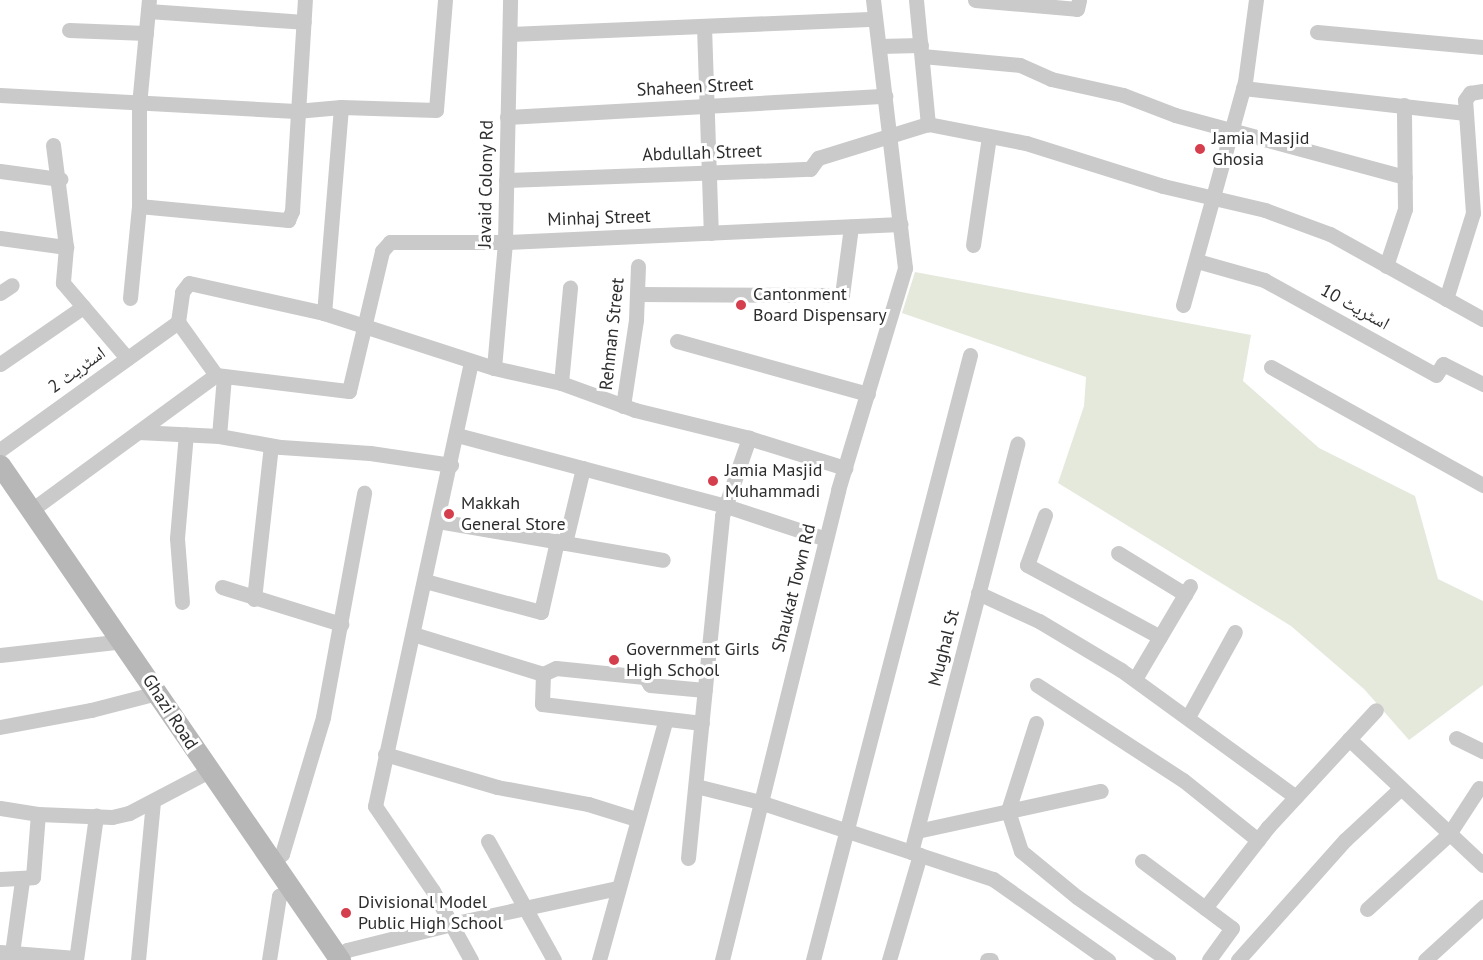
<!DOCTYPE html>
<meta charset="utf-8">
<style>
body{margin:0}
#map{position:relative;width:1483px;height:960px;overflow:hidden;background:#fff;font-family:"PT Sans","Noto Naskh Arabic",sans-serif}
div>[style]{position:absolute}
.green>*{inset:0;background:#e4e9dc}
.street>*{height:15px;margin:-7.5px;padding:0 7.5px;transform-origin:7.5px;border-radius:7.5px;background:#cacaca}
.secondary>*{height:21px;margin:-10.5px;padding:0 10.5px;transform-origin:10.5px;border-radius:10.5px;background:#b7b7b7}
.dots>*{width:16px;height:16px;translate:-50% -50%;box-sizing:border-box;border:3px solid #fff;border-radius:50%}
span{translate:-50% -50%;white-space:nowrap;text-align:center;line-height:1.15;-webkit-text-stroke:6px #fff;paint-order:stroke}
.street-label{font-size:18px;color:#2d2d2d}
.poi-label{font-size:18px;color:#2d2d2d}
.left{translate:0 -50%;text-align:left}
</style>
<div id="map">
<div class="green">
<div style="clip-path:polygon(915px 272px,1251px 335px,1243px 381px,1319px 448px,1415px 496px,1438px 579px,1483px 601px,1483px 685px,1409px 740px,1364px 689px,1291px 626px,1058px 483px,1084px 406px,1086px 377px,902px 313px)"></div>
</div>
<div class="street">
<div style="left:445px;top:0;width:110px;rotate:94.7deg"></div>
<div style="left:436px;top:110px;width:95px;rotate:-178.2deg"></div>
<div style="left:341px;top:107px;width:207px;rotate:94.7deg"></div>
<div style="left:324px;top:313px;width:179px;rotate:17.9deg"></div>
<div style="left:494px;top:368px;width:69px;rotate:12.6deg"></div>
<div style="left:561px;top:383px;width:79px;rotate:20deg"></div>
<div style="left:635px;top:410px;width:117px;rotate:13.8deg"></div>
<div style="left:916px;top:0;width:125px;rotate:84.5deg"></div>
<div style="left:975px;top:0;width:102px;rotate:5deg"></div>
<div style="left:1077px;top:9px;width:9px;rotate:-77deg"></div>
<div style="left:148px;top:11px;width:156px;rotate:4deg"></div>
<div style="left:704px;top:26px;width:207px;rotate:88.1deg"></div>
<div style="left:69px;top:30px;width:77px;rotate:2.2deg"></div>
<div style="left:1317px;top:32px;width:167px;rotate:5.2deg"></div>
<div style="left:510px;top:34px;width:365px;rotate:-2.4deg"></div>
<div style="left:879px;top:46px;width:42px;rotate:-1.4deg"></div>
<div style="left:922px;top:56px;width:98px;rotate:5.2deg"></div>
<div style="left:1020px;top:65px;width:34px;rotate:24deg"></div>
<div style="left:1051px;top:79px;width:74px;rotate:12.5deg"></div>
<div style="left:1123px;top:95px;width:56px;rotate:21deg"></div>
<div style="left:1175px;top:115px;width:238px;rotate:15.1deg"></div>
<div style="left:1243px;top:88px;width:224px;rotate:6.4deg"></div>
<div style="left:0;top:95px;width:296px;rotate:3.1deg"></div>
<div style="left:296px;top:111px;width:45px;rotate:-5.1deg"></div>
<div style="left:507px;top:117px;width:379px;rotate:-3.2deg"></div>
<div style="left:53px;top:145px;width:103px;rotate:82.7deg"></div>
<div style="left:66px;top:247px;width:36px;rotate:95deg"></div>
<div style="left:63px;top:283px;width:99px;rotate:49.5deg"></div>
<div style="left:0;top:171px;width:61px;rotate:7.6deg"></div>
<div style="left:506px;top:180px;width:304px;rotate:-2.1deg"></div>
<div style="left:810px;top:169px;width:14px;rotate:-54deg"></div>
<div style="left:818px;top:158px;width:115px;rotate:-17.2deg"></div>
<div style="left:928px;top:124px;width:100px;rotate:11deg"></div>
<div style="left:1026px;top:143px;width:144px;rotate:17.4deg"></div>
<div style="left:1163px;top:186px;width:105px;rotate:13.2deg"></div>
<div style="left:1265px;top:210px;width:69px;rotate:20.3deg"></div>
<div style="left:1330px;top:234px;width:175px;rotate:29.1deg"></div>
<div style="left:139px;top:206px;width:150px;rotate:5.4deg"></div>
<div style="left:288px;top:220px;width:10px;rotate:-66deg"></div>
<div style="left:292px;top:211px;width:211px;rotate:-86.5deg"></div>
<div style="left:0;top:238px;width:67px;rotate:7.8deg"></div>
<div style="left:973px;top:245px;width:110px;rotate:-81.6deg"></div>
<div style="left:1197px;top:261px;width:70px;rotate:15.8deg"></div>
<div style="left:1264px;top:280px;width:196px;rotate:28.9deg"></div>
<div style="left:1436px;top:375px;width:13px;rotate:-58deg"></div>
<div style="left:1443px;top:364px;width:45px;rotate:26.6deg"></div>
<div style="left:1386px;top:266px;width:60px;rotate:-71.6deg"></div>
<div style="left:1405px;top:209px;width:104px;rotate:-90.6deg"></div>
<div style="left:0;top:293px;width:14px;rotate:-34deg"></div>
<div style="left:637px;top:294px;width:205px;rotate:0.3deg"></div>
<div style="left:842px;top:295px;width:69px;rotate:-82.5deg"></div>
<div style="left:130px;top:298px;width:92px;rotate:-84.4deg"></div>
<div style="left:139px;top:206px;width:101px;rotate:-90deg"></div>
<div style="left:139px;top:105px;width:105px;rotate:-84.6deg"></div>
<div style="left:1446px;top:299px;width:90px;rotate:-72.6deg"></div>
<div style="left:1473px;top:213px;width:113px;rotate:-94deg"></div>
<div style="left:1465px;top:100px;width:9px;rotate:-54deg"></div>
<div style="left:1470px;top:93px;width:13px;rotate:-9deg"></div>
<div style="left:1183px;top:305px;width:231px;rotate:-74.5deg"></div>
<div style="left:1245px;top:82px;width:83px;rotate:-82.4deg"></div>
<div style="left:677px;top:341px;width:198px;rotate:15.5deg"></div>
<div style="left:0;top:364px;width:101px;rotate:-34.5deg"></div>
<div style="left:1271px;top:367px;width:243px;rotate:29.1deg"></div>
<div style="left:494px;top:368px;width:126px;rotate:-85deg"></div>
<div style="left:505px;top:242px;width:242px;rotate:-88.8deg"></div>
<div style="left:216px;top:375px;width:65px;rotate:-125.6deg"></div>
<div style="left:178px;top:322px;width:30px;rotate:-82deg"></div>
<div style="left:182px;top:292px;width:11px;rotate:-52deg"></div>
<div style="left:189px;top:283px;width:138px;rotate:12.5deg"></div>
<div style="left:561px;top:383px;width:96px;rotate:-84.6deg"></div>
<div style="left:623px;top:406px;width:87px;rotate:-81.4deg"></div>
<div style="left:636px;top:320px;width:54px;rotate:-87.9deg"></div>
<div style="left:138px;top:432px;width:81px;rotate:2.8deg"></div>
<div style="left:219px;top:436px;width:60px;rotate:-85.2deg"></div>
<div style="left:457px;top:435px;width:278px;rotate:14.8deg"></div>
<div style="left:726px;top:506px;width:105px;rotate:18.3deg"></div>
<div style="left:219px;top:436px;width:63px;rotate:10.1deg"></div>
<div style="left:281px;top:447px;width:89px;rotate:3.9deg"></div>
<div style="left:370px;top:453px;width:82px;rotate:8.4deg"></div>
<div style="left:0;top:450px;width:219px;rotate:-35.7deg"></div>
<div style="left:30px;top:511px;width:230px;rotate:-36.2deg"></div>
<div style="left:216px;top:375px;width:134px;rotate:6.9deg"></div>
<div style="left:349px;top:391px;width:144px;rotate:-76.7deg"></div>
<div style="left:382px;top:251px;width:12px;rotate:-48deg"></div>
<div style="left:390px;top:242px;width:115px"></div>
<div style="left:505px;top:242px;width:396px;rotate:-2.6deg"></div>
<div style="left:1045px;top:515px;width:53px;rotate:109.8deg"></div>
<div style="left:1027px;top:565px;width:151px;rotate:28.4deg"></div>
<div style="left:438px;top:521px;width:228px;rotate:9.8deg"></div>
<div style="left:565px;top:543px;width:77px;rotate:-76.5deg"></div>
<div style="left:1118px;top:553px;width:79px;rotate:31.5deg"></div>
<div style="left:425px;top:581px;width:120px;rotate:15deg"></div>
<div style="left:541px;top:612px;width:73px;rotate:-77.3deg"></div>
<div style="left:222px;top:587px;width:125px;rotate:17.3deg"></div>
<div style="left:978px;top:593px;width:67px;rotate:24.7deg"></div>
<div style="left:1039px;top:621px;width:96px;rotate:30.9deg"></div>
<div style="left:1121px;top:670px;width:216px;rotate:36deg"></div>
<div style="left:254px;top:599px;width:154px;rotate:-83.7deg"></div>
<div style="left:182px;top:602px;width:64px;rotate:-94.5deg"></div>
<div style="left:177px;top:538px;width:104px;rotate:-85.1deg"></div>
<div style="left:413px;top:634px;width:136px;rotate:17.1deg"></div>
<div style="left:543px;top:674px;width:30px;rotate:92deg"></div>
<div style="left:542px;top:704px;width:161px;rotate:6.8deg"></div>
<div style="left:0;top:655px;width:125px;rotate:-6.4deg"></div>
<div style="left:543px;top:674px;width:14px;rotate:-25deg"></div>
<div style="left:556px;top:668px;width:89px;rotate:5.8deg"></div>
<div style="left:645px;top:677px;width:9px;rotate:58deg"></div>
<div style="left:650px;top:685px;width:55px;rotate:5.2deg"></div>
<div style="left:1135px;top:679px;width:108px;rotate:-59.4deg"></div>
<div style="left:1037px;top:685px;width:174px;rotate:33.1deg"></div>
<div style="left:1183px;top:780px;width:96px;rotate:38.7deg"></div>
<div style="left:1188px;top:717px;width:97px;rotate:-61.1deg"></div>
<div style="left:1036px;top:723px;width:92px;rotate:107.7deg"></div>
<div style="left:1008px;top:811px;width:42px;rotate:72deg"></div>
<div style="left:1021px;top:851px;width:72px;rotate:39.4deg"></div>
<div style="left:1077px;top:897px;width:111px;rotate:34.7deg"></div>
<div style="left:0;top:727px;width:93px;rotate:-10.6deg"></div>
<div style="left:91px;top:710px;width:68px;rotate:-14.4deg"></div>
<div style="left:1456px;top:738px;width:30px;rotate:26deg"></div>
<div style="left:1349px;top:739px;width:184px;rotate:43.2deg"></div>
<div style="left:385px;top:754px;width:117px;rotate:16.4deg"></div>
<div style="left:497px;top:787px;width:93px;rotate:10.6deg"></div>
<div style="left:588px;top:804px;width:50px;rotate:17.4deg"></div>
<div style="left:696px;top:786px;width:66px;rotate:14deg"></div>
<div style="left:760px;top:802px;width:159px;rotate:18.3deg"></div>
<div style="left:0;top:808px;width:38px;rotate:9deg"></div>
<div style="left:917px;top:831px;width:188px;rotate:-12.3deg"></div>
<div style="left:488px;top:841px;width:136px;rotate:61deg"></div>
<div style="left:920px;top:855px;width:9px;rotate:-162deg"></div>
<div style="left:911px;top:852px;width:422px;rotate:-75.4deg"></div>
<div style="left:688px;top:858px;width:344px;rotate:-84.3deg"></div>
<div style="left:722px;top:516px;width:83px;rotate:-70.9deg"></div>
<div style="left:749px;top:438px;width:101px;rotate:17.4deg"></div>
<div style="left:1142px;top:861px;width:112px;rotate:36.7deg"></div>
<div style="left:1232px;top:928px;width:39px;rotate:126deg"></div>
<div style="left:272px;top:862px;width:13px;rotate:-39deg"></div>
<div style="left:282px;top:854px;width:143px;rotate:-73.3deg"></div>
<div style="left:323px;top:717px;width:228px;rotate:-79.6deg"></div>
<div style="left:0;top:879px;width:33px;rotate:-3deg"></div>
<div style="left:33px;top:877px;width:63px;rotate:-85.5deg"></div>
<div style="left:38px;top:814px;width:74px;rotate:2.3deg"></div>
<div style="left:112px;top:817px;width:17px;rotate:-13deg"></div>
<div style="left:129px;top:813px;width:90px;rotate:-27.7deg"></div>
<div style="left:1205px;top:908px;width:103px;rotate:-52.1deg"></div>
<div style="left:1268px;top:827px;width:159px;rotate:-47.3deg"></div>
<div style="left:1367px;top:909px;width:111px;rotate:-42.4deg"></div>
<div style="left:1449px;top:834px;width:55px;rotate:-56.9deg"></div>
<div style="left:0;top:952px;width:76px;rotate:4.5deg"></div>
<div style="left:338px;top:958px;width:12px;rotate:-42deg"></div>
<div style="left:347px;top:950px;width:107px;rotate:-14deg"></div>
<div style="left:451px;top:924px;width:171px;rotate:-12.2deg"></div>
<div style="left:11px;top:960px;width:80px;rotate:-82.1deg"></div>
<div style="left:76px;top:960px;width:146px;rotate:-82.1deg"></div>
<div style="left:138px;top:960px;width:160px;rotate:-84.6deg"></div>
<div style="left:269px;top:960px;width:65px;rotate:-81.1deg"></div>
<div style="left:279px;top:896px;width:14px;rotate:-30deg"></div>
<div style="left:471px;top:960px;width:79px;rotate:-118.8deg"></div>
<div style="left:433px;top:891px;width:103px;rotate:-124.3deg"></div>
<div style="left:375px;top:806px;width:455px;rotate:-77.8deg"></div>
<div style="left:599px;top:960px;width:250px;rotate:-74.5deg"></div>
<div style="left:722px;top:960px;width:484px;rotate:-76.1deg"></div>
<div style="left:838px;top:490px;width:232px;rotate:-73.2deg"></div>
<div style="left:905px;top:268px;width:270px;rotate:-96.8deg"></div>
<div style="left:813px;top:960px;width:625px;rotate:-75.45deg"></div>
<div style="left:889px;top:960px;width:109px;rotate:-73.6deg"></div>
<div style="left:920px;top:855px;width:77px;rotate:18.2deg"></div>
<div style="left:993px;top:879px;width:141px;rotate:35.2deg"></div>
<div style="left:987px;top:960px;width:4px"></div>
<div style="left:1238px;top:960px;width:161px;rotate:-48.3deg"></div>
<div style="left:1345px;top:840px;width:76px;rotate:-42.9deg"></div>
<div style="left:1425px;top:960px;width:79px;rotate:-42.4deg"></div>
</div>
<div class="secondary">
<div style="left:0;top:465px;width:601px;rotate:55.52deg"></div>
</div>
<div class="dots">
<div style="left:1200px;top:149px;background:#d53e4d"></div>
<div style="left:741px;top:305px;background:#d53e4d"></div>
<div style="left:713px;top:481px;background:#d53e4d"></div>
<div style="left:449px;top:514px;background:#d53e4d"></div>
<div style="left:614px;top:660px;background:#d53e4d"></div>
<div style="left:346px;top:913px;background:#d53e4d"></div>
</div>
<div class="street-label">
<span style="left:695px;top:87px;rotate:-3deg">Shaheen Street</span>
<span style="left:702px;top:153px;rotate:-2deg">Abdullah Street</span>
<span style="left:486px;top:184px;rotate:-89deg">Javaid Colony Rd</span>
<span style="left:599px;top:218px;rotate:-2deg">Minhaj Street</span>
<span style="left:1355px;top:307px;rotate:29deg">اسٹریٹ 10</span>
<span style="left:612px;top:334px;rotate:-84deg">Rehman Street</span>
<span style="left:77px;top:370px;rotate:-36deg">اسٹریٹ 2</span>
<span style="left:794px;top:588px;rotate:-76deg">Shaukat Town Rd</span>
<span style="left:944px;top:648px;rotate:-76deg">Mughal St</span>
<span style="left:170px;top:712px;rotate:57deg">Ghazi Road</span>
</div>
<div class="poi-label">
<span class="left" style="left:1212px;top:149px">Jamia Masjid<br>Ghosia</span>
<span class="left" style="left:753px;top:305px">Cantonment<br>Board Dispensary</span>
<span class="left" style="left:725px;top:481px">Jamia Masjid<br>Muhammadi</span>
<span class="left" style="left:461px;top:514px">Makkah<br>General Store</span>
<span class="left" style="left:626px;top:660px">Government Girls<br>High School</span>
<span class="left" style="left:358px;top:913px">Divisional Model<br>Public High School</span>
</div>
</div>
